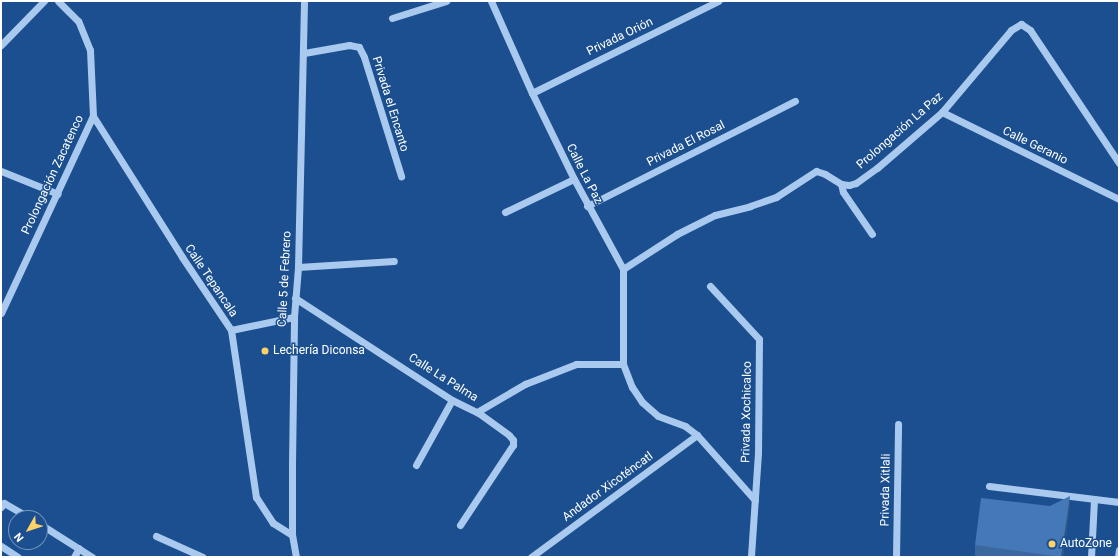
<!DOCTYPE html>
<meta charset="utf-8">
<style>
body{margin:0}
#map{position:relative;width:1120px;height:558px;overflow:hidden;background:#1b4f8f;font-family:Roboto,sans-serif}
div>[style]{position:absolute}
.minor>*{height:7px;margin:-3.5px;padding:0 3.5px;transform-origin:3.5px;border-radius:3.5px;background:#a9c9ee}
.wall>*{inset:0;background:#3a679d}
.shaded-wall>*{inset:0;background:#305480}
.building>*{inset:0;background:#4478b7}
.dots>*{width:11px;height:11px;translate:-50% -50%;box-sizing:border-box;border:2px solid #1b4f8f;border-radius:50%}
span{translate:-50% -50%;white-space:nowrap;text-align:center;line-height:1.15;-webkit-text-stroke:3px #1b4f8f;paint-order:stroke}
.street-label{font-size:12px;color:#fff}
.poi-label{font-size:12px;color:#fff}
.left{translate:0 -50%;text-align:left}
.frame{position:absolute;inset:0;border:2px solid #fff;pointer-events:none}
.north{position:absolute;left:8px;top:510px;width:40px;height:40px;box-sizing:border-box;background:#1b4f8f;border:1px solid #7695bc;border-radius:50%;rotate:231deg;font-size:11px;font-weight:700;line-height:16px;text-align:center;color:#fff}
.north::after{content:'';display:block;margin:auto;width:14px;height:18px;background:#ffd166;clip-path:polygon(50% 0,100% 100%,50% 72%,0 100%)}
</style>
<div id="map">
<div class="minor">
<div style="left:491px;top:1px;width:101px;rotate:66deg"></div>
<div style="left:532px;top:93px;width:96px;rotate:64deg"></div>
<div style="left:574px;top:179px;width:102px;rotate:61.4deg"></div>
<div style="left:623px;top:269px;width:95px;rotate:90deg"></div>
<div style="left:623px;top:364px;width:25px;rotate:69deg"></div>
<div style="left:632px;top:387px;width:18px;rotate:56deg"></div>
<div style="left:642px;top:402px;width:21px;rotate:41deg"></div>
<div style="left:658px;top:416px;width:29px;rotate:20deg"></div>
<div style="left:685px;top:426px;width:15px;rotate:37deg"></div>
<div style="left:697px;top:435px;width:87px;rotate:48.3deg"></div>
<div style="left:392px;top:18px;width:57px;rotate:-17.5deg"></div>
<div style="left:1px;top:45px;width:62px;rotate:-45.7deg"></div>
<div style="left:304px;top:53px;width:46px;rotate:-10.1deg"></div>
<div style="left:349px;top:45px;width:10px;rotate:11deg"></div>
<div style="left:359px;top:47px;width:11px;rotate:63deg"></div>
<div style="left:364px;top:57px;width:125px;rotate:72.7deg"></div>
<div style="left:532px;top:93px;width:208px;rotate:-26.3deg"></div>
<div style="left:942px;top:112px;width:197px;rotate:26.2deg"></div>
<div style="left:93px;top:116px;width:167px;rotate:57.7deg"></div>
<div style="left:182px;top:257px;width:88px;rotate:56.1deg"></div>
<div style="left:231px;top:330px;width:169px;rotate:81.5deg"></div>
<div style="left:256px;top:497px;width:31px;rotate:57deg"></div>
<div style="left:273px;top:523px;width:22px;rotate:32deg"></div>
<div style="left:1px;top:171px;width:61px;rotate:22deg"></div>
<div style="left:841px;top:184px;width:8px;rotate:76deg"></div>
<div style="left:843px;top:192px;width:51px;rotate:55.4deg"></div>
<div style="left:587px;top:206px;width:233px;rotate:-26.8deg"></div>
<div style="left:505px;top:212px;width:76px;rotate:-25.6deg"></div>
<div style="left:298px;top:267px;width:96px;rotate:-3.6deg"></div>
<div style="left:623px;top:269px;width:64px;rotate:-32.9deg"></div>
<div style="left:677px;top:234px;width:42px;rotate:-26.6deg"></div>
<div style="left:715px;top:215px;width:36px;rotate:-14deg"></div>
<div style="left:750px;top:206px;width:28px;rotate:-19deg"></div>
<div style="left:776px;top:197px;width:48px;rotate:-33deg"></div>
<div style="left:816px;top:171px;width:9px;rotate:18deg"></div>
<div style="left:825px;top:174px;width:19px;rotate:32deg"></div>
<div style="left:841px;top:184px;width:8px;rotate:7deg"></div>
<div style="left:849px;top:185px;width:7px;rotate:-16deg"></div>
<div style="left:856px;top:183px;width:26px;rotate:-36deg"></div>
<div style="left:877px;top:168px;width:86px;rotate:-40.7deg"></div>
<div style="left:942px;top:112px;width:107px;rotate:-49.9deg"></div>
<div style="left:1011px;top:30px;width:12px;rotate:-31deg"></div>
<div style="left:1021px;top:24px;width:11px;rotate:34deg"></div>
<div style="left:1030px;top:30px;width:160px;rotate:56.2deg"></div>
<div style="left:710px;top:286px;width:72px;rotate:47.2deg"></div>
<div style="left:759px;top:339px;width:114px;rotate:90.5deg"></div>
<div style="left:758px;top:453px;width:104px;rotate:93.9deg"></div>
<div style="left:295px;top:298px;width:187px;rotate:33deg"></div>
<div style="left:452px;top:400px;width:28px;rotate:26deg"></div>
<div style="left:477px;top:412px;width:56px;rotate:-30.3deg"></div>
<div style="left:525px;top:384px;width:55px;rotate:-21.4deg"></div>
<div style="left:576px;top:364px;width:47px"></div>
<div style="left:1px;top:313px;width:217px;rotate:-65deg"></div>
<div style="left:93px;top:116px;width:66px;rotate:-92.6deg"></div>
<div style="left:90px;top:50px;width:31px;rotate:-112deg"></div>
<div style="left:78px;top:21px;width:28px;rotate:-135deg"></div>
<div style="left:231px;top:330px;width:64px;rotate:-11.7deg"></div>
<div style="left:416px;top:465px;width:74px;rotate:-61deg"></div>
<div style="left:989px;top:486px;width:131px;rotate:7deg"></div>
<div style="left:1px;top:507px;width:5px;rotate:-53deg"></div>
<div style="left:4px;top:503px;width:30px;rotate:30deg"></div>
<div style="left:40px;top:524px;width:62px;rotate:32.4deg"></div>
<div style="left:460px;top:525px;width:96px;rotate:-56.5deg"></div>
<div style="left:513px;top:445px;width:5px;rotate:-90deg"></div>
<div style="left:513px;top:440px;width:6px;rotate:-129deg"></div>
<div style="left:509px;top:435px;width:39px;rotate:-144deg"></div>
<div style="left:156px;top:536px;width:51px;rotate:24.1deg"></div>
<div style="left:1px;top:546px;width:20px;rotate:33deg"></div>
<div style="left:74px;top:557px;width:10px;rotate:-61deg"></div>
<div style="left:296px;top:557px;width:22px;rotate:-100deg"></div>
<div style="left:292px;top:535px;width:71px;rotate:-90deg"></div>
<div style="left:292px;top:464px;width:147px;rotate:-89.2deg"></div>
<div style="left:294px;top:317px;width:50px;rotate:-85.4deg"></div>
<div style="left:298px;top:267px;width:266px;rotate:-88.7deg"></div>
<div style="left:531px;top:557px;width:206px;rotate:-36.3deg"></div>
<div style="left:896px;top:557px;width:133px;rotate:-89.1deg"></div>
<div style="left:1091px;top:557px;width:58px;rotate:-87deg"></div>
<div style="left:1118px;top:557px;width:7px;rotate:-82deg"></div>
</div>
<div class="wall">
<div style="clip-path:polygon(1050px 506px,1070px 506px,1063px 557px,983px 557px,975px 556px,975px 545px)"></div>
</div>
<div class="shaded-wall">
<div style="clip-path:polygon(1070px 496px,1070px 506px,1063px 557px,1061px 557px)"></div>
</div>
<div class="building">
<div style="clip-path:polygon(1070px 496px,1061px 557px,975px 545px,981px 498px,1050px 506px)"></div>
</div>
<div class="dots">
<div style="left:265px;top:351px;background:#ffd166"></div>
<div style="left:1052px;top:544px;background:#ffd166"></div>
</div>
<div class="street-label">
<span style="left:620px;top:37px;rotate:-26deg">Privada Orión</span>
<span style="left:390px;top:104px;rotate:73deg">Privada el Encanto</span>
<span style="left:900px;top:131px;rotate:-41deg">Prolongación La Paz</span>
<span style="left:686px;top:144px;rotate:-27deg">Privada El Rosal</span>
<span style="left:1035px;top:146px;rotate:26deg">Calle Geranio</span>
<span style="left:584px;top:174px;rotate:63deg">Calle La Paz</span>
<span style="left:53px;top:175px;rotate:-65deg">Prolongación Zacatenco</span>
<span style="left:285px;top:279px;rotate:-87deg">Calle 5 de Febrero</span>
<span style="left:211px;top:281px;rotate:56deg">Calle Tepancala</span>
<span style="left:443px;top:378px;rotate:32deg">Calle La Palma</span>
<span style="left:747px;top:412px;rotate:-89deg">Privada Xochicalco</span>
<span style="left:608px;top:487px;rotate:-36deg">Andador Xicoténcatl</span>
<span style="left:886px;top:490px;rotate:-89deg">Privada Xitlali</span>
</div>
<div class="poi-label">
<span class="left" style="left:273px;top:351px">Lechería Diconsa</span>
<span class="left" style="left:1060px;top:544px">AutoZone</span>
</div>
<div class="frame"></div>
<div class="north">N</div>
</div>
